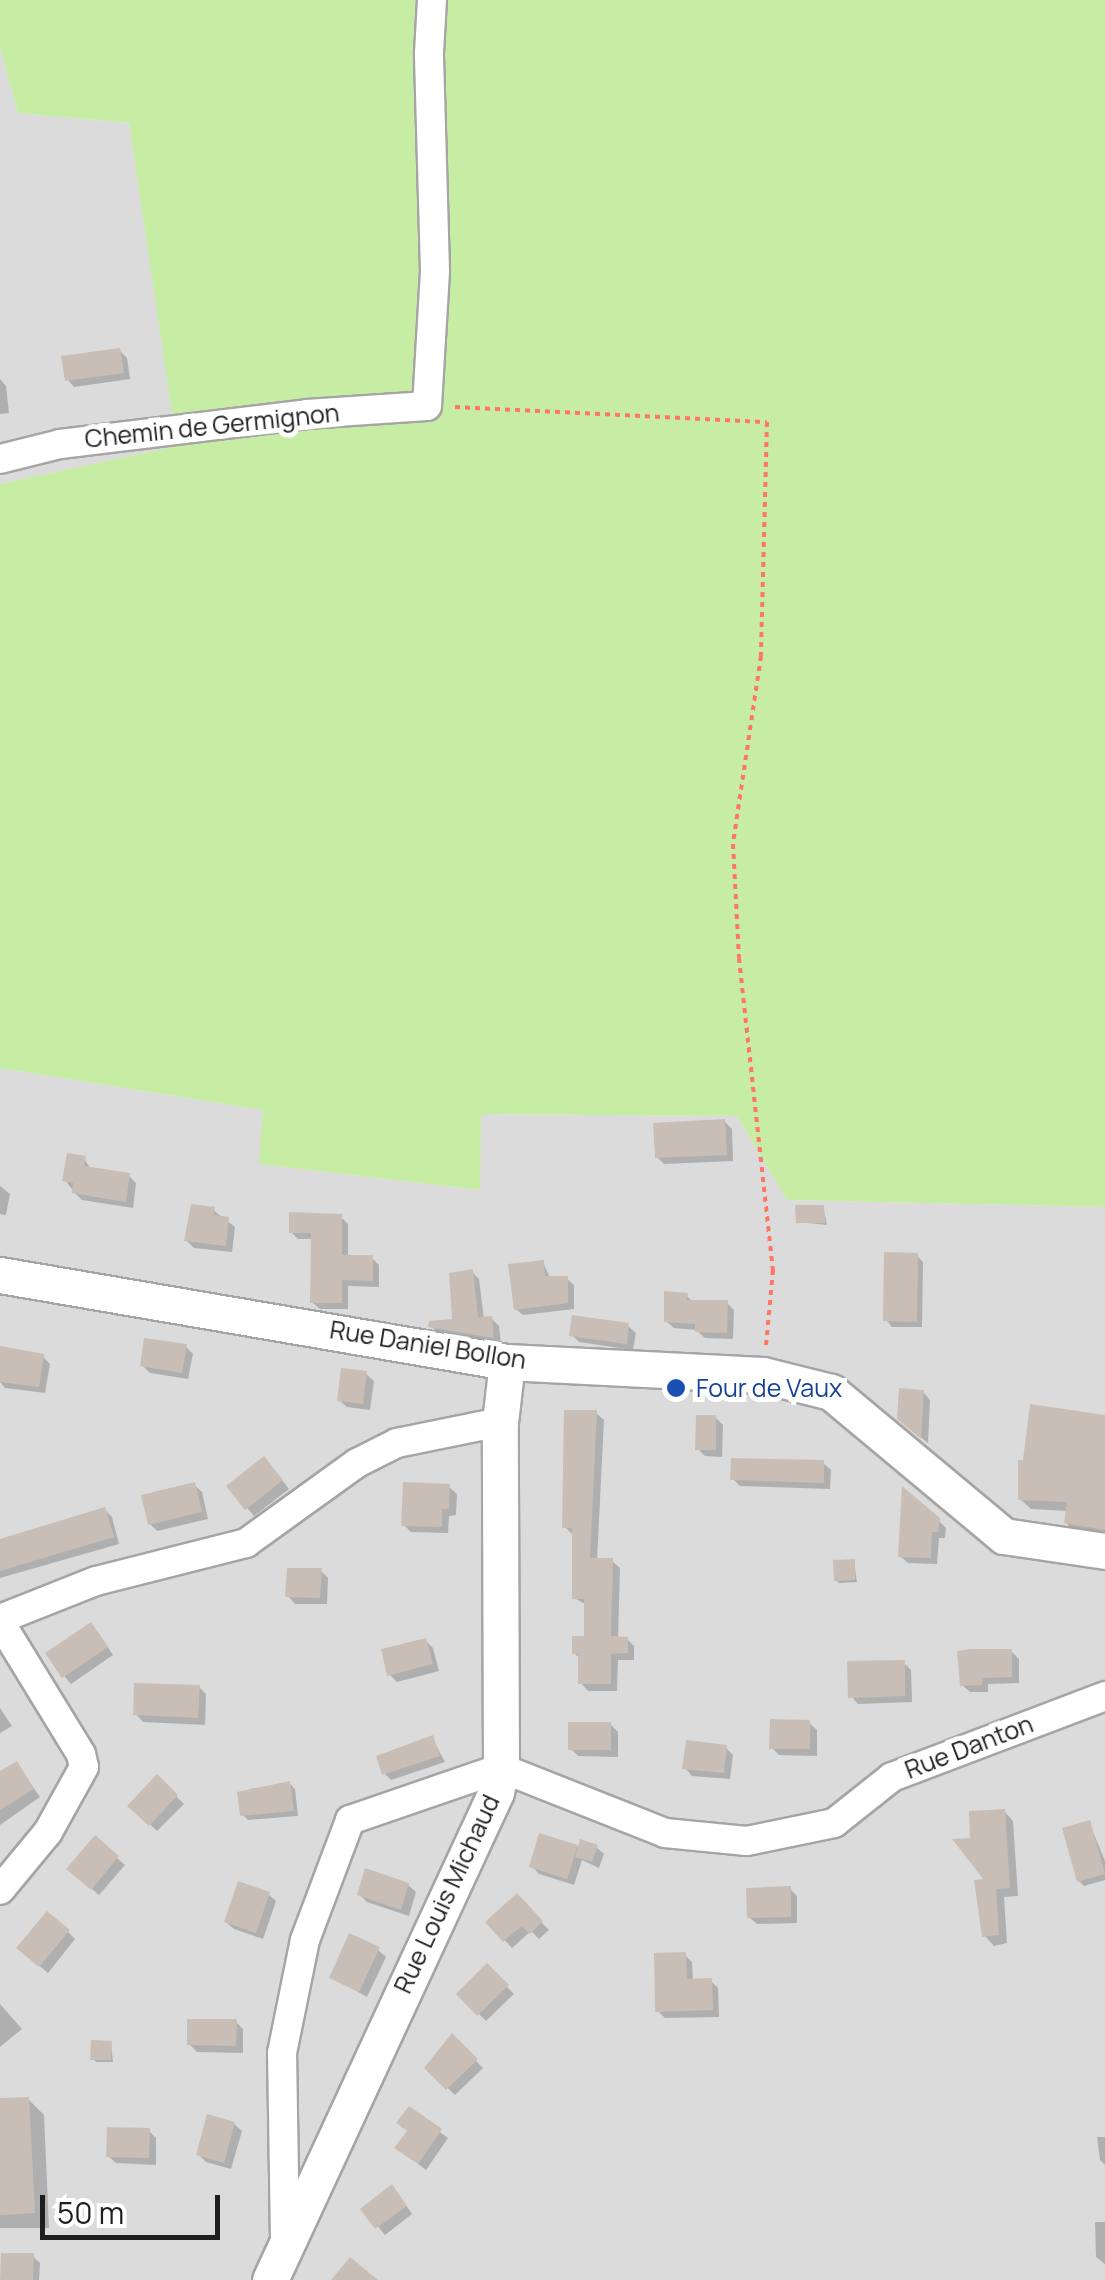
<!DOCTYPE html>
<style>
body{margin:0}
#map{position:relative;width:1105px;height:2280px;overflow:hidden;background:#efebe3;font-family:Manrope,sans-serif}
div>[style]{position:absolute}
.residential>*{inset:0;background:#dcdbdb}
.grass>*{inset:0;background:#c7eda5}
.shadow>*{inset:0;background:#0003}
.building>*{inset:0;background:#c8beb6}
.path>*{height:4px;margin-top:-2px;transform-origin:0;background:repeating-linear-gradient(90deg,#ff7764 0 5px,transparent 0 10px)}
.roads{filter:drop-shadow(2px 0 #a5a5a5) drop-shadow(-2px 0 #a5a5a5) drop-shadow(0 2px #a5a5a5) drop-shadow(0 -2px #a5a5a5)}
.minor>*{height:28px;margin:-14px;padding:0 14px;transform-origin:14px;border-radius:14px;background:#fff}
.tertiary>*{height:35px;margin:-17.5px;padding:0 17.5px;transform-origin:17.5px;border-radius:17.5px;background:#fff}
.dots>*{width:28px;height:28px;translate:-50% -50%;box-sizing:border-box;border:5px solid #fff;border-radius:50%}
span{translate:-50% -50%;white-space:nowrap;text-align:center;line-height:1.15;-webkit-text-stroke:10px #fff;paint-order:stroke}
.street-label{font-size:25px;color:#1e1e1e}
.transit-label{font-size:25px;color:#164399}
.left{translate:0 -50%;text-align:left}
.scale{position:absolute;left:40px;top:2195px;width:180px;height:45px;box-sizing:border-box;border:5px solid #1e1e1e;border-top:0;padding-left:12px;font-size:30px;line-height:35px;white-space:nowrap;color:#1e1e1e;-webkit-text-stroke:8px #fff;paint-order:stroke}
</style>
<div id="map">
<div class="residential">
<div style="clip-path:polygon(0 47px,18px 113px,129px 123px,178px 446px,0 484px)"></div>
<div style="clip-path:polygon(0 1068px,263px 1110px,260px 1164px,479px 1190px,481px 1114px,737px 1116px,787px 1200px,1105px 1207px,1105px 2280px,0 2280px)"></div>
</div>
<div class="grass">
<div style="clip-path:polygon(0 0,1105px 0,1105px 1207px,787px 1200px,737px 1116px,481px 1114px,480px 1190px,259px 1164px,263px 1110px,0 1068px,0 484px,177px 446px,129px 123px,18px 113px,0 47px)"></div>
</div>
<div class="shadow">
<div style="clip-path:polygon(119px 350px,127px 358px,130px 379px,74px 387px,67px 379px)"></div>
<div style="clip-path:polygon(0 379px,6px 386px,9px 413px,0 414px)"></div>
<div style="clip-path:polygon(724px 1121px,732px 1129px,733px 1161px,664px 1164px,657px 1157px)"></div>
<div style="clip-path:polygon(84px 1158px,91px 1170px,129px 1176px,136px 1183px,133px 1208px,82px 1200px,74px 1192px,65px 1180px)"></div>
<div style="clip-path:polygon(0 1186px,10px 1194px,6px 1215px,0 1214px)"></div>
<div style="clip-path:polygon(823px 1207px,827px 1225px,798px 1222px)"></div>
<div style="clip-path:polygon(213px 1210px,235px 1227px,232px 1252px,194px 1248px,186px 1240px)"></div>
<div style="clip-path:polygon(341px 1217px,348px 1224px,348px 1258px,372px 1258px,379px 1265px,379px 1287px,348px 1286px,348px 1309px,320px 1309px,312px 1302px,313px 1239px,298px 1239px,291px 1232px)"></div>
<div style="clip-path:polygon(917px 1256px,923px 1262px,922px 1327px,892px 1327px,886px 1320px)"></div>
<div style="clip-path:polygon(543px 1262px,550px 1278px,567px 1279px,574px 1285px,574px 1309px,523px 1315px,516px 1309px)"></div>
<div style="clip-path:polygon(472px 1272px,479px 1279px,484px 1319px,491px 1318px,499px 1326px,501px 1344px,438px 1333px,431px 1326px,454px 1321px)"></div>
<div style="clip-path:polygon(686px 1295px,693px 1302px,727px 1303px,734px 1310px,733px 1339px,705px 1338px,696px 1330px,674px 1328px,666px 1321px)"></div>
<div style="clip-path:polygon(628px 1326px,636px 1333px,633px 1350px,579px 1342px,572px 1335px)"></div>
<div style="clip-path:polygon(186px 1347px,193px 1354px,188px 1379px,150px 1373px,142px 1365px)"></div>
<div style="clip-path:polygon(42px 1356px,50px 1364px,45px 1393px,5px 1388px,0 1382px,0 1367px)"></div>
<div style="clip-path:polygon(366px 1374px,374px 1381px,370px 1410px,347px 1407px,339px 1400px)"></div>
<div style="clip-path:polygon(923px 1392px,930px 1400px,928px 1443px,907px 1426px)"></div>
<div style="clip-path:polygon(596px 1413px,604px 1420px,597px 1561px,612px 1561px,620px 1568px,618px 1639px,627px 1639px,634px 1646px,634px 1660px,618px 1660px,617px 1691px,588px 1691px,581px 1683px,581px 1659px,574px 1653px,587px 1639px,587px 1605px,574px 1598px,572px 1534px,565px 1527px)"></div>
<div style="clip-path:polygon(715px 1417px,723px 1425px,722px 1457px,705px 1456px,698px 1449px)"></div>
<div style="clip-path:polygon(1105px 1417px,1105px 1538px,1077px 1533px,1066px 1523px,1068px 1511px,1031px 1509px,1020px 1499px)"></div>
<div style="clip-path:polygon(823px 1463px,831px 1470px,830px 1489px,740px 1486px,733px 1479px)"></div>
<div style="clip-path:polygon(271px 1466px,289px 1489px,254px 1516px,230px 1487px)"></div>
<div style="clip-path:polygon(194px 1485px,202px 1492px,208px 1519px,157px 1531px,150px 1524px)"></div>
<div style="clip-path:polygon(449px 1487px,457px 1494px,456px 1515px,449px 1516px,448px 1533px,411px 1532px,404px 1525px)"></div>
<div style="clip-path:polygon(105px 1510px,112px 1517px,119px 1544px,0 1578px,0 1540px)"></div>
<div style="clip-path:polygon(938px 1520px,946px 1528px,945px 1538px,939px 1538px,937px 1564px,908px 1563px,900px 1556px)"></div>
<div style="clip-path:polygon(854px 1562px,857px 1582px,839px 1583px,836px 1580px)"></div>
<div style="clip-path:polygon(321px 1571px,328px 1578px,327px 1604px,295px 1604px,288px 1596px)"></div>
<div style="clip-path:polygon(98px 1632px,113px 1655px,71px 1684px,64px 1676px)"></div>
<div style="clip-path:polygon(426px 1641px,433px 1648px,439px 1671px,397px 1682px,390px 1675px)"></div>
<div style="clip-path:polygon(1011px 1651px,1019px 1659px,1019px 1683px,988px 1684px,988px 1692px,970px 1692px,962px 1685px)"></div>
<div style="clip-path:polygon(904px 1663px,911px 1670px,912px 1702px,858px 1704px,851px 1696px)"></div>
<div style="clip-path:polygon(199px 1687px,206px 1694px,205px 1725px,143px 1722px,136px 1714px)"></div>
<div style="clip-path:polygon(0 1708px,12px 1726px,0 1733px)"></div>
<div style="clip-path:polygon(809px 1723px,817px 1730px,817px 1756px,779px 1755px,772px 1748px)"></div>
<div style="clip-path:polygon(610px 1724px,618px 1732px,618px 1757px,578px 1756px,571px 1749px)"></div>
<div style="clip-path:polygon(432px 1738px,445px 1762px,391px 1780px,385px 1774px)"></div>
<div style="clip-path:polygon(726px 1748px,733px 1755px,730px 1779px,692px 1776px,685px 1768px)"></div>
<div style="clip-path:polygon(17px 1764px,40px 1797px,0 1825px,0 1774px)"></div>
<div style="clip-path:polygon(157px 1778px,184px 1804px,157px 1831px,131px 1806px)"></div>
<div style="clip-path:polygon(289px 1783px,295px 1789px,298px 1816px,248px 1820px,243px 1815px,250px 1789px)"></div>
<div style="clip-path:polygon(1004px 1811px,1013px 1821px,1018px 1896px,1004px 1897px,1007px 1943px,994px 1946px,985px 1936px,988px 1881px,973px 1840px)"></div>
<div style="clip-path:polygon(1089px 1822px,1105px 1861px,1105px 1880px,1084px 1886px,1079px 1881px)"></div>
<div style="clip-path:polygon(95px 1839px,125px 1865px,99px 1895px,76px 1876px)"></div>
<div style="clip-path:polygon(576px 1847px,596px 1847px,604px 1854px,599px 1868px,582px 1860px,574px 1885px,539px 1874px,532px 1866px)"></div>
<div style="clip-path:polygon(408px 1885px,416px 1892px,409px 1916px,367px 1902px,359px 1894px)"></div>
<div style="clip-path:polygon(790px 1889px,797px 1896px,797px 1923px,757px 1924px,749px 1917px)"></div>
<div style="clip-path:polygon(268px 1894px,276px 1901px,263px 1939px,234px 1929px,226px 1922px)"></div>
<div style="clip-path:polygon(517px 1897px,549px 1930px,539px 1939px,531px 1931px,512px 1948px,488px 1922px)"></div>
<div style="clip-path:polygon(68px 1932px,75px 1939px,48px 1973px,26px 1955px)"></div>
<div style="clip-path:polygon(378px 1950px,386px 1957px,367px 1997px,332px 1977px)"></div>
<div style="clip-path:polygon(685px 1955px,692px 1962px,693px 1981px,711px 1981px,718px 1988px,719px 2017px,665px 2018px,658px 2011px)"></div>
<div style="clip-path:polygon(487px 1967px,514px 1994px,486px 2021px,459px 1994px)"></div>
<div style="clip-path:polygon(0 2004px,22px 2029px,0 2047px)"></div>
<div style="clip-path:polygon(236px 2022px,243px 2029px,243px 2053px,197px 2052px,189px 2044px)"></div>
<div style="clip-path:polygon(452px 2037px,483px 2068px,455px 2095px,427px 2068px)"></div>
<div style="clip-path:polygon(111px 2044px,113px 2062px,96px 2062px,93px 2059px)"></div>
<div style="clip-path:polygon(28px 2099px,44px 2115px,49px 2228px,0 2228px,0 2101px)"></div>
<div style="clip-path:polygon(409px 2109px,448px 2138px,426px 2170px,398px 2148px,409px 2132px)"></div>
<div style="clip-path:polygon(234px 2124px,242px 2131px,231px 2169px,206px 2162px,198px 2154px)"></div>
<div style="clip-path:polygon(149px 2131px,156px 2138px,156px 2165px,116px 2163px,108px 2156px)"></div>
<div style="clip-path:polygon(1097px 2137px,1105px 2137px,1105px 2165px,1100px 2160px)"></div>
<div style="clip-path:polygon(399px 2195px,412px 2214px,385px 2235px,364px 2209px)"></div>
<div style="clip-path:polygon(1095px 2222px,1105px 2222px,1105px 2264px,1096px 2257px)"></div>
<div style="clip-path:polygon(32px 2256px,40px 2263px,39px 2280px,4px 2280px)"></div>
</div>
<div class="building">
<div style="clip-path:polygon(120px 348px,124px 373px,65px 381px,61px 356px)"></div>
<div style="clip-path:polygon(725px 1119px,727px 1155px,655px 1158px,653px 1123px)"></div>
<div style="clip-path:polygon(67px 1153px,86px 1156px,84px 1166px,130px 1173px,126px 1202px,72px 1193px,73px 1183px,62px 1181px)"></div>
<div style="clip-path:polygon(191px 1204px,215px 1207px,214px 1215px,229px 1217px,226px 1246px,184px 1241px)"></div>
<div style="clip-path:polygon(795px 1205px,824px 1205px,825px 1223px,796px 1223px)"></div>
<div style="clip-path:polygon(289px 1212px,342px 1214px,342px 1255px,373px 1255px,373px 1281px,342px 1280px,342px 1303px,310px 1303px,311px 1233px,289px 1233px)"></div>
<div style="clip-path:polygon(884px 1252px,918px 1253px,917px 1322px,883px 1321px)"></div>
<div style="clip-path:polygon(544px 1260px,545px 1276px,568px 1276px,568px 1303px,514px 1310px,508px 1264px)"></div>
<div style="clip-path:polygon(473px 1269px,478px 1317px,492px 1316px,494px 1338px,428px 1327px,429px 1321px,452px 1319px,449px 1273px)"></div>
<div style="clip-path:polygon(664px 1291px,688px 1293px,687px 1300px,728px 1300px,727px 1333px,695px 1332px,695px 1324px,664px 1322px)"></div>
<div style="clip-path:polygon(572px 1315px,629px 1323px,627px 1344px,569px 1336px)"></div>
<div style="clip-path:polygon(144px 1338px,187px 1344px,182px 1373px,140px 1366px)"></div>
<div style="clip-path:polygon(0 1346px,44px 1354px,39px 1387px,0 1382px)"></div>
<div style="clip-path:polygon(341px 1368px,367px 1371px,363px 1404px,337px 1401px)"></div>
<div style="clip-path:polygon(899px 1388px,924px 1390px,921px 1439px,897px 1419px)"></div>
<div style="clip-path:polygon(1030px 1404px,1105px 1415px,1105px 1530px,1064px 1523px,1067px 1502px,1018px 1500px,1018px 1460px,1023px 1460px)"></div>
<div style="clip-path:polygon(564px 1410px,597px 1410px,590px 1558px,613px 1558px,611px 1636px,628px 1637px,628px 1653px,611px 1654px,611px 1684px,578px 1684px,578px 1654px,572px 1654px,572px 1636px,584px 1636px,584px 1599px,572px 1599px,572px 1528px,562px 1528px)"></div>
<div style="clip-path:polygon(696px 1415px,716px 1415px,716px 1450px,695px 1450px)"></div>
<div style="clip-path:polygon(264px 1456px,283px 1480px,245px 1510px,226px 1486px)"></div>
<div style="clip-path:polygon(731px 1458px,824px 1460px,824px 1483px,730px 1480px)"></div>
<div style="clip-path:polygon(195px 1482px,202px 1512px,148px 1525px,141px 1495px)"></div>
<div style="clip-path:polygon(403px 1482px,450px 1484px,449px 1509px,442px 1509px,442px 1527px,401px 1526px)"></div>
<div style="clip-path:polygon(902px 1486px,940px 1518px,938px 1532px,932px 1532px,931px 1558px,898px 1557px)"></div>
<div style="clip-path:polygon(105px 1507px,114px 1537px,0 1571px,0 1539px)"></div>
<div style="clip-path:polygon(855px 1559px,855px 1580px,834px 1581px,833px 1560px)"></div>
<div style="clip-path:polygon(287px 1568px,322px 1568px,320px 1598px,285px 1597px)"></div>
<div style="clip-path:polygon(91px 1622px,108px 1647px,62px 1678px,45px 1653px)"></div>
<div style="clip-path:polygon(426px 1638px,433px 1664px,387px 1676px,381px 1649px)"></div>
<div style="clip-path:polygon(970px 1649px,1012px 1649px,1012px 1677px,982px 1678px,982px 1685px,960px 1686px,957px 1651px)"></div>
<div style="clip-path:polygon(905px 1660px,905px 1696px,848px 1698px,847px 1661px)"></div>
<div style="clip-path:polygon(134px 1683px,200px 1685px,198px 1718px,133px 1715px)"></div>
<div style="clip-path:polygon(770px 1719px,810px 1720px,810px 1749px,769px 1749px)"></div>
<div style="clip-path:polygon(568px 1722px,611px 1722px,611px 1750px,568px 1750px)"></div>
<div style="clip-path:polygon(433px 1735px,440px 1756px,382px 1775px,376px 1756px)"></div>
<div style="clip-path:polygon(686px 1740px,727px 1745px,724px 1773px,682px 1769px)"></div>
<div style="clip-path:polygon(17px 1761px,34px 1789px,0 1810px,0 1771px)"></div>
<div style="clip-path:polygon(157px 1774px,178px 1795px,149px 1826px,127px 1806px)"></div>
<div style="clip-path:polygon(290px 1781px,294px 1811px,240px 1816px,237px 1792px)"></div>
<div style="clip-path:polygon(1005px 1809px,1010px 1888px,996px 1889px,999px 1935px,982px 1937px,974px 1880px,983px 1879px,952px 1839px,970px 1838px,969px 1811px)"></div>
<div style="clip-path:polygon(1090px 1820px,1105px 1874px,1077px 1882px,1062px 1828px)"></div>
<div style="clip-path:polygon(539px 1833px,578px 1845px,567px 1879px,529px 1867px)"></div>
<div style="clip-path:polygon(95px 1835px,119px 1856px,91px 1890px,66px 1869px)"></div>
<div style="clip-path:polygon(580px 1839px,598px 1845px,592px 1862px,575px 1857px)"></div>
<div style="clip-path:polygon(365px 1868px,409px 1883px,401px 1910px,357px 1895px)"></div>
<div style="clip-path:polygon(238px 1881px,270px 1892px,256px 1933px,224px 1922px)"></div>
<div style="clip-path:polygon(791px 1886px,791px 1917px,747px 1918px,746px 1888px)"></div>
<div style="clip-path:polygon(517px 1893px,543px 1921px,530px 1934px,522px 1926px,503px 1942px,485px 1922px)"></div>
<div style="clip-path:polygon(47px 1911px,70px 1930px,39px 1967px,16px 1948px)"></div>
<div style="clip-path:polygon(349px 1933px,380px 1947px,359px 1992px,329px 1978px)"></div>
<div style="clip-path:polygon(686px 1952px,687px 1979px,712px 1978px,713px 2010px,655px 2012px,654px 1953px)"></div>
<div style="clip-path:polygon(487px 1963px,509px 1985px,477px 2016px,456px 1994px)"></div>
<div style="clip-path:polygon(187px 2019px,237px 2019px,236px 2046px,187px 2045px)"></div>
<div style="clip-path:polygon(452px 2033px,478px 2059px,446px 2090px,424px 2068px)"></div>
<div style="clip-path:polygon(91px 2040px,112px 2041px,111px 2060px,90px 2060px)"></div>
<div style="clip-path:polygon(29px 2097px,35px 2213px,0 2215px,0 2098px)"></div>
<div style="clip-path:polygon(409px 2106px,442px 2129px,418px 2164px,394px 2148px,407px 2131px,396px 2123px)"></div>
<div style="clip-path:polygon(207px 2114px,235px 2122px,224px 2163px,196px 2155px)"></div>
<div style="clip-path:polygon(107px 2127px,150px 2128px,149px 2158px,106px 2157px)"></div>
<div style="clip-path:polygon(392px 2184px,407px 2206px,375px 2229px,360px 2209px)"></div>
<div style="clip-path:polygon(1px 2253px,34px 2253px,33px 2280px,0 2280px)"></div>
<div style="clip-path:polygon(350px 2257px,378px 2280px,331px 2280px)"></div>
</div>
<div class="path">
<div style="left:455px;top:407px;width:312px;rotate:2.8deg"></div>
<div style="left:767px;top:422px;width:234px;rotate:91.5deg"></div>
<div style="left:761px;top:656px;width:190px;rotate:98.5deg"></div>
<div style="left:733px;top:844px;width:114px;rotate:87deg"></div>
<div style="left:739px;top:958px;width:314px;rotate:83.8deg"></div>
<div style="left:773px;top:1270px;width:76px;rotate:95.3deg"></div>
</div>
<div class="roads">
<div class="minor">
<div style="left:0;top:459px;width:62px;rotate:-14deg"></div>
<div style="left:60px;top:444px;width:249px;rotate:-6.9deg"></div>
<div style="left:307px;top:414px;width:120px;rotate:-3.8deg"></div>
<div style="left:427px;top:406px;width:135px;rotate:-86.6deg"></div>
<div style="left:435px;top:271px;width:218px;rotate:-91.6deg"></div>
<div style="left:429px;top:53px;width:53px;rotate:-86.8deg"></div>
<div style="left:0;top:1619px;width:103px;rotate:-21.6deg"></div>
<div style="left:96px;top:1581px;width:155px;rotate:-14.2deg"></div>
<div style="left:246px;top:1543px;width:137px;rotate:-35.8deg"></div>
<div style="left:357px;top:1463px;width:45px;rotate:-26.6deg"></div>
<div style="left:397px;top:1443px;width:105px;rotate:-11.5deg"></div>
<div style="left:0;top:1622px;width:155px;rotate:58.5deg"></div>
<div style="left:81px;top:1754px;width:13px;rotate:77deg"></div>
<div style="left:84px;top:1767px;width:74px;rotate:119deg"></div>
<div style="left:48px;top:1832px;width:75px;rotate:129.6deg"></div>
<div style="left:285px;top:2241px;width:188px;rotate:-90.9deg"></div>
<div style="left:282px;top:2053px;width:115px;rotate:-78.5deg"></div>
<div style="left:305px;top:1940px;width:128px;rotate:-69.4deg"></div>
<div style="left:350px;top:1820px;width:160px;rotate:-19deg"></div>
<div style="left:501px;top:1768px;width:176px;rotate:21.6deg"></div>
<div style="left:665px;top:1833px;width:82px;rotate:5.6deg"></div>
<div style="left:747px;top:1841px;width:89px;rotate:-11.7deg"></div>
<div style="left:834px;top:1823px;width:74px;rotate:-38.4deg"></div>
<div style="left:892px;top:1777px;width:228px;rotate:-20.8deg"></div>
</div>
<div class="tertiary">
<div style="left:0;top:1275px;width:514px;rotate:9.74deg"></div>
<div style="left:507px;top:1362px;width:256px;rotate:2.9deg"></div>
<div style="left:763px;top:1375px;width:70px;rotate:14deg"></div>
<div style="left:831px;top:1392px;width:225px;rotate:39.8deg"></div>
<div style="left:1004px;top:1536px;width:102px;rotate:8.4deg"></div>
<div style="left:270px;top:2280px;width:538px;rotate:-65.15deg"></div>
<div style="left:496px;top:1792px;width:25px;rotate:-78deg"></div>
<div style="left:501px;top:1768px;width:346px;rotate:-90.2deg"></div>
<div style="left:500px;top:1422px;width:60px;rotate:-83.3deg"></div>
</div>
</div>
<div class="dots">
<div style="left:676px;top:1388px;background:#1a4fb4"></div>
</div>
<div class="street-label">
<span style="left:212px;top:426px;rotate:-6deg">Chemin de Germignon</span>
<span style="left:428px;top:1345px;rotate:9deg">Rue Daniel Bollon</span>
<span style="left:969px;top:1747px;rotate:-21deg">Rue Danton</span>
<span style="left:447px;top:1894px;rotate:-65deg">Rue Louis Michaud</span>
</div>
<div class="transit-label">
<span class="left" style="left:696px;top:1388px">Four de Vaux</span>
</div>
<div class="scale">50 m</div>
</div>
